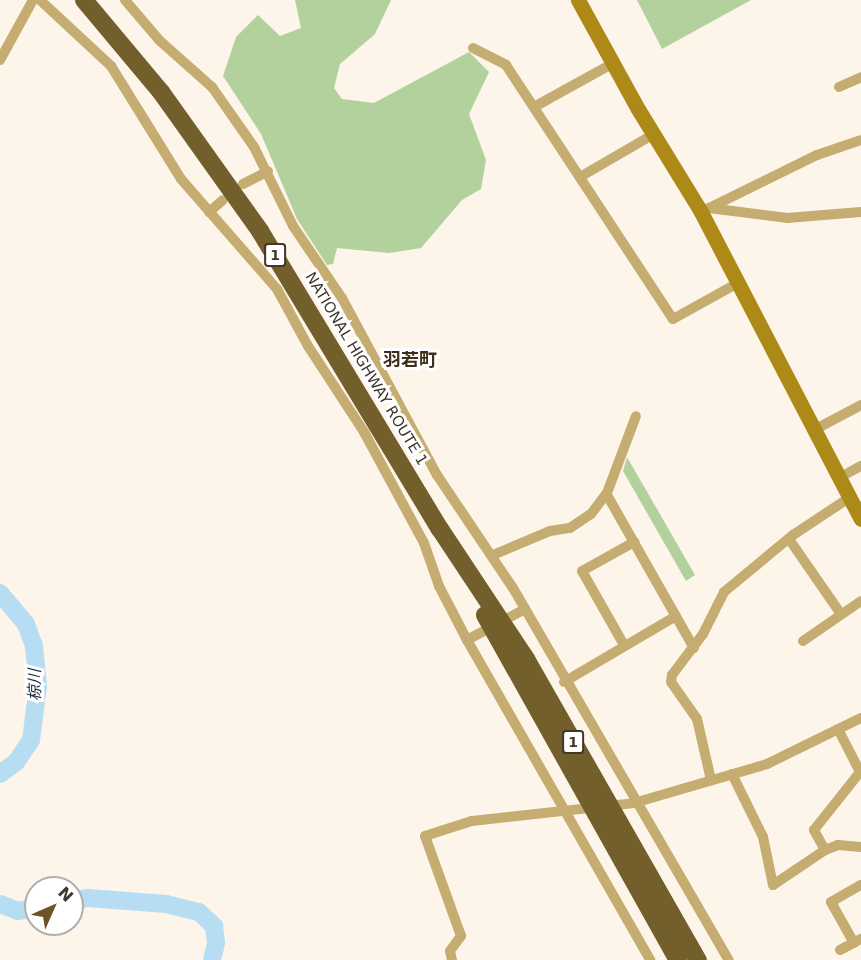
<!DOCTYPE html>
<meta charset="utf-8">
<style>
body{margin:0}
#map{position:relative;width:861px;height:960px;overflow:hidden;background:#fdf4ea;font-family:"DejaVu Sans","Noto Sans JP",sans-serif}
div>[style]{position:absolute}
.green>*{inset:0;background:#b2d19d}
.river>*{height:18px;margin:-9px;padding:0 9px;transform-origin:9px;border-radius:9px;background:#b7ddf3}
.street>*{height:10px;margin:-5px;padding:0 5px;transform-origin:5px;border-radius:5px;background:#c5ad71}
.secondary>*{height:15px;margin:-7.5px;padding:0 7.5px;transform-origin:7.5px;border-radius:7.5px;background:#ad8918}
.highway>*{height:18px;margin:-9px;padding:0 9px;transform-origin:9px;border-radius:9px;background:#725f2b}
span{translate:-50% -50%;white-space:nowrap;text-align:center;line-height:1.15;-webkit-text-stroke:6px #fff;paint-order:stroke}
.shield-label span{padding:2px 4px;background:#fff;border:2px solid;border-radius:4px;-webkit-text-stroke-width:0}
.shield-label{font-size:14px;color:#3f362d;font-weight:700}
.street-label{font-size:15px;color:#3f362d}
.water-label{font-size:16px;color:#192c36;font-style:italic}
.quarter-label{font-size:18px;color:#3f2e1a;font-weight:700}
.north{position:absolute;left:24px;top:876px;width:60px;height:60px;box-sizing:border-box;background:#fff;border:2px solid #b2afab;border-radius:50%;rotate:45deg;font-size:16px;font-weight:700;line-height:24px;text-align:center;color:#3f362d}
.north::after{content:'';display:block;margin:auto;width:21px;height:27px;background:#6c5424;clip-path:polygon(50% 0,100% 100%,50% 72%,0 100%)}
</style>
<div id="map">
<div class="green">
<div style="clip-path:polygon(295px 0,391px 0,375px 34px,340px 64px,334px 88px,342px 99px,374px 103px,469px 52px,489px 72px,469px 114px,486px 160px,481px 189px,462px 200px,421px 248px,389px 253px,337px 248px,333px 264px,327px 265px,297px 219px,261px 134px,223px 76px,236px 37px,258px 15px,280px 36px,301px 28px)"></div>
<div style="clip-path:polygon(637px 0,751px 0,662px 49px)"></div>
<div style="clip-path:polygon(627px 457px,695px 575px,686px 581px,623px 471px)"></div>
</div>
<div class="river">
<div style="left:0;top:593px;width:40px;rotate:50deg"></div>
<div style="left:26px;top:624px;width:23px;rotate:70deg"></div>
<div style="left:34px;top:646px;width:40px;rotate:84.3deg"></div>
<div style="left:38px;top:686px;width:54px;rotate:97.4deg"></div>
<div style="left:31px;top:740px;width:27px;rotate:124deg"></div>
<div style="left:16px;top:762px;width:20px;rotate:143deg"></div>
<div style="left:72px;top:901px;width:16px;rotate:-11deg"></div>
<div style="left:88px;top:898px;width:78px;rotate:4.4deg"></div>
<div style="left:166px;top:904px;width:34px;rotate:14deg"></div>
<div style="left:199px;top:912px;width:21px;rotate:43deg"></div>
<div style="left:214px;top:926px;width:17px;rotate:83deg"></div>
<div style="left:216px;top:943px;width:17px;rotate:103deg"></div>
<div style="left:0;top:904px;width:19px;rotate:21deg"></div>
<div style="left:18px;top:911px;width:18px;rotate:-9deg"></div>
</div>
<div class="street">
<div style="left:40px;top:0;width:97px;rotate:42.9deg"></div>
<div style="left:111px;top:66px;width:133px;rotate:58.2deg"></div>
<div style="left:181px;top:179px;width:146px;rotate:48.9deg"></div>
<div style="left:277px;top:289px;width:65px;rotate:61.5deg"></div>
<div style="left:308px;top:346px;width:103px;rotate:56.9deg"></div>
<div style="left:364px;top:432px;width:126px;rotate:61.6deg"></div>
<div style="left:424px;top:543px;width:46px;rotate:70.8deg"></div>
<div style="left:439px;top:586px;width:61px;rotate:62.6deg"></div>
<div style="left:467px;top:640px;width:369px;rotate:60.2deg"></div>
<div style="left:125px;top:0;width:52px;rotate:49.6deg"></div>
<div style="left:159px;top:40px;width:71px;rotate:41.6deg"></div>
<div style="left:212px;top:87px;width:73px;rotate:55deg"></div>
<div style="left:254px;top:147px;width:88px;rotate:63.7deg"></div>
<div style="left:293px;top:226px;width:87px;rotate:55.8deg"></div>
<div style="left:342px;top:298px;width:201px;rotate:61.8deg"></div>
<div style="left:437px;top:475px;width:136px;rotate:56.1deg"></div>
<div style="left:513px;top:588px;width:430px;rotate:59.9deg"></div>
<div style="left:473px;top:48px;width:37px;rotate:27deg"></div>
<div style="left:506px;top:65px;width:304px;rotate:56.7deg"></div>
<div style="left:673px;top:319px;width:74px;rotate:-29deg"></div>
<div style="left:0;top:60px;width:68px;rotate:-61.2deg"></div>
<div style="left:839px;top:87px;width:24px;rotate:-24deg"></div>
<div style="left:534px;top:107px;width:89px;rotate:-28.9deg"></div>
<div style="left:580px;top:177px;width:86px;rotate:-30.2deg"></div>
<div style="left:243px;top:184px;width:28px;rotate:-27deg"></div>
<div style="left:709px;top:208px;width:79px;rotate:7.3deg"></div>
<div style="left:787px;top:218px;width:74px;rotate:-4.6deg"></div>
<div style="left:209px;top:212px;width:18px;rotate:-41deg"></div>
<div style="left:701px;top:212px;width:129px;rotate:-26.2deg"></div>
<div style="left:817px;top:155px;width:46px;rotate:-18.8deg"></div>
<div style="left:814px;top:430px;width:53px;rotate:-28deg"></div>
<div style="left:839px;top:478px;width:25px;rotate:-29deg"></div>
<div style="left:607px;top:495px;width:176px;rotate:60.4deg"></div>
<div style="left:789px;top:539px;width:91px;rotate:55.3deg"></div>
<div style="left:493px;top:555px;width:62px;rotate:-22.8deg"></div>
<div style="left:550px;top:531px;width:20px;rotate:-9deg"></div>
<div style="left:570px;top:528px;width:25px;rotate:-34deg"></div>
<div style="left:591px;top:514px;width:26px;rotate:-53deg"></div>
<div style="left:607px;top:493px;width:82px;rotate:-69.4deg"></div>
<div style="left:467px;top:640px;width:66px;rotate:-28.1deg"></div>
<div style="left:803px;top:641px;width:70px;rotate:-34.6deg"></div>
<div style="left:624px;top:645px;width:85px;rotate:-119.6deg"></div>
<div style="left:582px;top:571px;width:60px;rotate:-29.1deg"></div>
<div style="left:564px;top:682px;width:130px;rotate:-30.5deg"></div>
<div style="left:732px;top:774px;width:70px;rotate:63.8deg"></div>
<div style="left:763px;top:837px;width:49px;rotate:78.2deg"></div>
<div style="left:773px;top:885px;width:63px;rotate:-33.9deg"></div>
<div style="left:825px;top:850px;width:23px;rotate:-119deg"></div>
<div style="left:814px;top:830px;width:74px;rotate:-51.6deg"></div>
<div style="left:860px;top:772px;width:48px;rotate:-117.1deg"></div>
<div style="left:711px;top:780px;width:63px;rotate:-102.9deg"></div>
<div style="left:697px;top:719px;width:45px;rotate:-125.1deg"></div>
<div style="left:671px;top:682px;width:7px;rotate:-82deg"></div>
<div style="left:672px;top:675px;width:51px;rotate:-52.9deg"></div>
<div style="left:703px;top:634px;width:47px;rotate:-63.4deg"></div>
<div style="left:724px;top:592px;width:89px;rotate:-39.6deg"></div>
<div style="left:793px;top:535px;width:67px;rotate:-33.5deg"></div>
<div style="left:825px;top:850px;width:14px;rotate:-21deg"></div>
<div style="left:838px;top:845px;width:23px;rotate:5deg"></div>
<div style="left:854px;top:943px;width:47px;rotate:-119.3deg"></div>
<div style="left:831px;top:902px;width:34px;rotate:-30deg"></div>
<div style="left:840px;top:950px;width:24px;rotate:-28deg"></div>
<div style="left:452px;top:960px;width:9px;rotate:-103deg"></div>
<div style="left:450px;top:951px;width:19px;rotate:-54deg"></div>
<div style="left:461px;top:936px;width:106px;rotate:-109.8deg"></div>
<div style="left:425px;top:836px;width:49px;rotate:-17.7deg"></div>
<div style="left:472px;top:821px;width:163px;rotate:-6.3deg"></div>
<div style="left:634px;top:803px;width:139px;rotate:-16.3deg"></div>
<div style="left:767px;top:764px;width:105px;rotate:-26.1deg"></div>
</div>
<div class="secondary">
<div style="left:578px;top:0;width:124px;rotate:61.2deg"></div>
<div style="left:638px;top:109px;width:121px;rotate:58.5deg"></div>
<div style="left:701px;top:212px;width:346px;rotate:62.5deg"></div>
</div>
<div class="highway">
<div style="left:84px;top:0;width:120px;rotate:50.1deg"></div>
<div style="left:161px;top:92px;width:171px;rotate:54.5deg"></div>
<div style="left:260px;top:231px;width:348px;rotate:58.9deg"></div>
<div style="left:440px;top:529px;width:156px;rotate:56.5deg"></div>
<div style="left:526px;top:659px;width:347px;rotate:60.3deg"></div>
<div style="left:485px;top:615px;width:395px;rotate:60.8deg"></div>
</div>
<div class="shield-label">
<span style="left:275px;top:255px">1</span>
<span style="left:573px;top:742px">1</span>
</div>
<div class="street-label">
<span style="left:366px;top:369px;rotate:59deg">NATIONAL HIGHWAY ROUTE 1</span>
</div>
<div class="water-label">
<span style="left:35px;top:685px;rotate:-90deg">椋川</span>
</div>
<div class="quarter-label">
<span style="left:410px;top:360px">羽若町</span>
</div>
<div class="north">N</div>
</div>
